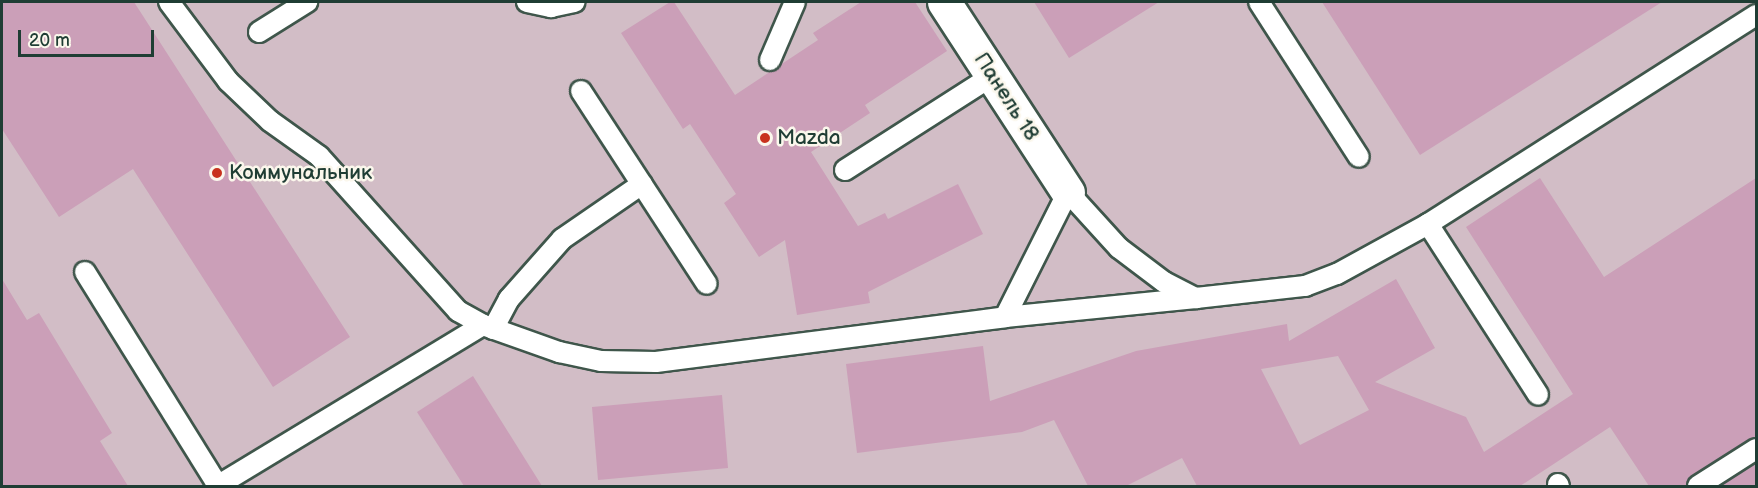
<!DOCTYPE html>
<meta charset="utf-8">
<style>
body{margin:0}
#map{position:relative;width:1758px;height:488px;overflow:hidden;background:#f4e5cb;font-family:"Balsamiq Sans",sans-serif}
div>[style]{position:absolute}
.industrial>*{inset:0;background:#d2bdc6}
.building>*{inset:0;background:#cb9fb8}
.roads{filter:drop-shadow(2px 0 #3f564b) drop-shadow(-2px 0 #3f564b) drop-shadow(0 2px #3f564b) drop-shadow(0 -2px #3f564b)}
.service>*{height:20px;margin:-10px;padding:0 10px;transform-origin:10px;border-radius:10px;background:#fff}
.minor>*{height:33px;margin:-16.5px;padding:0 16.5px;transform-origin:16.5px;border-radius:16.5px;background:#fff}
.dots>*{width:16px;height:16px;translate:-50% -50%;box-sizing:border-box;border:3px solid #fbf7ec;border-radius:50%}
span{translate:-50% -50%;white-space:nowrap;text-align:center;line-height:1.15;-webkit-text-stroke:5px #fbf7ec;paint-order:stroke}
.street-label{font-size:21px;color:#1f3d34}
.poi-label{font-size:21px;color:#1f3d34}
.left{translate:0 -50%;text-align:left}
.frame{position:absolute;inset:0;border:3px solid #1f3d34;pointer-events:none}
.scale{position:absolute;left:18px;top:30px;width:136px;height:27px;box-sizing:border-box;border:3px solid #1f3d34;border-top:0;padding-left:8px;font-size:18px;line-height:21px;white-space:nowrap;color:#1f3d34;-webkit-text-stroke:4px #fbf7ec;paint-order:stroke}
</style>
<div id="map">
<div class="industrial">
<div style="clip-path:polygon(2px 2px,1756px 2px,1756px 486px,2px 486px)"></div>
</div>
<div class="building">
<div style="clip-path:polygon(2px 2px,134px 2px,350px 337px,273px 387px,133px 169px,59px 217px,2px 129px)"></div>
<div style="clip-path:polygon(670px 2px,674px 2px,735px 95px,818px 40px,813px 33px,861px 2px,915px 2px,947px 51px,865px 105px,870px 113px,811px 152px,858px 226px,885px 213px,888px 219px,958px 184px,983px 234px,868px 292px,870px 303px,797px 315px,785px 240px,759px 257px,724px 203px,736px 194px,690px 124px,683px 129px,621px 33px)"></div>
<div style="clip-path:polygon(1034px 2px,1159px 2px,1069px 58px)"></div>
<div style="clip-path:polygon(1322px 2px,1662px 2px,1420px 155px)"></div>
<div style="clip-path:polygon(evenodd,1540px 178px,1604px 277px,1756px 178px,1756px 437px,1692px 476px,1686px 486px,1649px 486px,1610px 427px,1520px 486px,1197px 486px,1182px 458px,1126px 486px,1088px 486px,1054px 420px,1022px 432px,857px 453px,846px 364px,983px 346px,990px 401px,1136px 351px,1287px 324px,1289px 341px,1396px 279px,1435px 348px,1375px 382px,1466px 417px,1484px 452px,1573px 394px,1466px 227px,1540px 178px,1338px 356px,1369px 410px,1300px 445px,1261px 369px,1338px 356px)"></div>
<div style="clip-path:polygon(2px 279px,27px 320px,39px 313px,112px 433px,100px 441px,128px 486px,2px 486px)"></div>
<div style="clip-path:polygon(473px 376px,542px 486px,464px 486px,417px 412px)"></div>
<div style="clip-path:polygon(722px 395px,728px 468px,598px 480px,592px 407px)"></div>
<div style="clip-path:polygon(1756px 463px,1756px 486px,1720px 486px)"></div>
</div>
<div class="roads">
<div class="service">
<div style="left:169px;top:2px;width:99px;rotate:53.2deg"></div>
<div style="left:228px;top:81px;width:58px;rotate:43.6deg"></div>
<div style="left:270px;top:121px;width:60px;rotate:35.5deg"></div>
<div style="left:319px;top:156px;width:208px;rotate:48.1deg"></div>
<div style="left:458px;top:311px;width:29px;rotate:29deg"></div>
<div style="left:483px;top:325px;width:81px;rotate:19.6deg"></div>
<div style="left:559px;top:352px;width:43px;rotate:12.1deg"></div>
<div style="left:601px;top:361px;width:55px;rotate:1deg"></div>
<div style="left:656px;top:362px;width:352px;rotate:-7.3deg"></div>
<div style="left:1005px;top:317px;width:140px;rotate:-63.3deg"></div>
<div style="left:1068px;top:192px;width:76px;rotate:47.7deg"></div>
<div style="left:1119px;top:248px;width:56px;rotate:37.1deg"></div>
<div style="left:1164px;top:282px;width:36px;rotate:27deg"></div>
<div style="left:1196px;top:298px;width:110px;rotate:-6.3deg"></div>
<div style="left:1305px;top:286px;width:34px;rotate:-21deg"></div>
<div style="left:1337px;top:274px;width:104px;rotate:-28.8deg"></div>
<div style="left:1428px;top:224px;width:389px;rotate:-32.5deg"></div>
<div style="left:527px;top:2px;width:25px;rotate:12deg"></div>
<div style="left:551px;top:7px;width:24px;rotate:-12deg"></div>
<div style="left:1259px;top:2px;width:184px;rotate:57.2deg"></div>
<div style="left:259px;top:32px;width:57px;rotate:-32deg"></div>
<div style="left:770px;top:60px;width:63px;rotate:-66.7deg"></div>
<div style="left:581px;top:91px;width:230px;rotate:56.9deg"></div>
<div style="left:845px;top:170px;width:174px;rotate:-32.6deg"></div>
<div style="left:1428px;top:224px;width:203px;rotate:57.2deg"></div>
<div style="left:85px;top:272px;width:252px;rotate:58.1deg"></div>
<div style="left:1005px;top:317px;width:192px;rotate:-5.7deg"></div>
<div style="left:493px;top:329px;width:34px;rotate:-62deg"></div>
<div style="left:509px;top:299px;width:80px;rotate:-48.5deg"></div>
<div style="left:562px;top:239px;width:97px;rotate:-34.5deg"></div>
<div style="left:1558px;top:484px;width:2px;rotate:63deg"></div>
<div style="left:217px;top:486px;width:311px;rotate:-31.2deg"></div>
<div style="left:1698px;top:486px;width:69px;rotate:-32.5deg"></div>
</div>
<div class="minor">
<div style="left:944px;top:2px;width:227px;rotate:56.9deg"></div>
</div>
</div>
<div class="dots">
<div style="left:765px;top:138px;background:#c8321e"></div>
<div style="left:217px;top:173px;background:#c8321e"></div>
</div>
<div class="street-label">
<span style="left:1006px;top:97px;rotate:57deg">Панель 18</span>
</div>
<div class="poi-label">
<span class="left" style="left:777px;top:138px">Mazda</span>
<span class="left" style="left:229px;top:173px">Коммунальник</span>
</div>
<div class="frame"></div>
<div class="scale">20 m</div>
</div>
